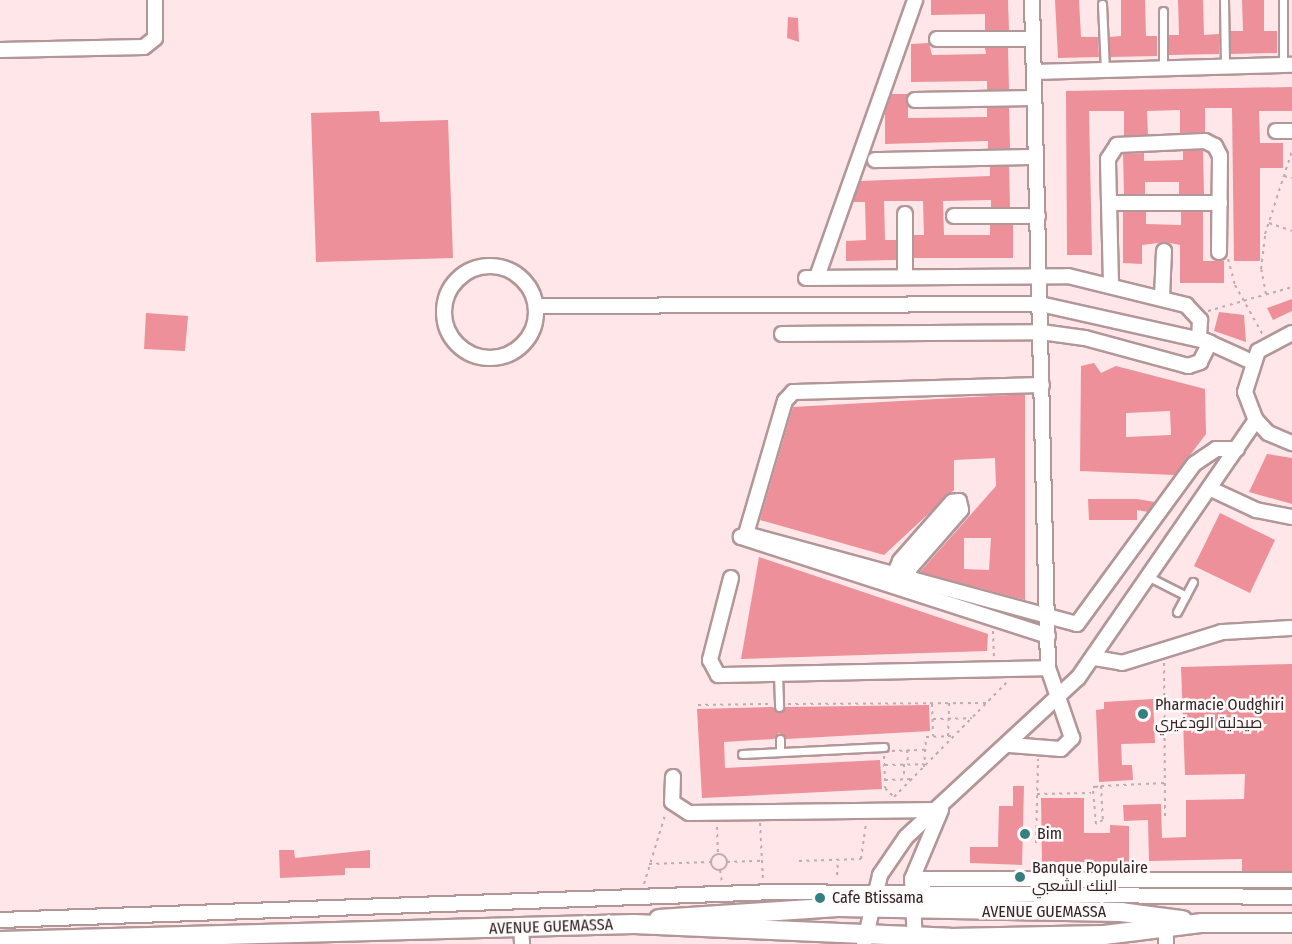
<!DOCTYPE html>
<meta charset="utf-8">
<style>
body{margin:0}
#map{position:relative;width:1292px;height:944px;overflow:hidden;background:#ffe6e8;font-family:"Fira Sans Condensed",Cairo,sans-serif}
div>[style]{position:absolute}
.building>*{inset:0;background:#ed9099}
.path>*{height:2px;margin-top:-1px;transform-origin:0;background:repeating-linear-gradient(90deg,#c0abad 0 3px,transparent 0 7.5px)}
.path>.ring{margin:-1px;padding:0;box-sizing:content-box;background:none;border:2px solid #c0abad;border-radius:50%}
.roads{filter:drop-shadow(2px 0 #b29698) drop-shadow(-2px 0 #b29698) drop-shadow(0 2px #b29698) drop-shadow(0 -2px #b29698)}
.service>*{height:7px;margin:-3.5px;padding:0 3.5px;transform-origin:3.5px;border-radius:3.5px;background:#fff}
.minor>*{height:14px;margin:-7px;padding:0 7px;transform-origin:7px;border-radius:7px;background:#fff}
.minor>.ring{margin:-7px;padding:0;box-sizing:content-box;background:none;border:14px solid #fff;border-radius:50%}
.secondary>*{height:18px;margin:-9px;padding:0 9px;transform-origin:9px;border-radius:9px;background:#fff}
.dots>*{width:16px;height:16px;translate:-50% -50%;box-sizing:border-box;border:3px solid #fff9f9;border-radius:50%}
span{translate:-50% -50%;white-space:nowrap;text-align:center;line-height:1.15;-webkit-text-stroke:5px #fff9f9;paint-order:stroke}
.poi-label{font-size:16px;color:#312627}
.left{translate:0 -50%;text-align:left}
.street-label{font-size:16px;color:#312627}
</style>
<div id="map">
<div class="building">
<div style="clip-path:polygon(931px 0,1008px 0,1009px 30px,985px 30px,985px 14px,931px 15px)"></div>
<div style="clip-path:polygon(1055px 0,1079px 0,1081px 37px,1098px 37px,1099px 57px,1058px 58px)"></div>
<div style="clip-path:polygon(1121px 0,1145px 0,1146px 36px,1157px 36px,1157px 56px,1110px 57px,1109px 37px,1121px 36px)"></div>
<div style="clip-path:polygon(1178px 0,1203px 0,1204px 35px,1219px 34px,1219px 54px,1169px 55px,1169px 35px,1179px 35px)"></div>
<div style="clip-path:polygon(1242px 0,1264px 0,1264px 31px,1277px 31px,1277px 53px,1230px 54px,1230px 31px,1243px 31px)"></div>
<div style="clip-path:polygon(788px 17px,798px 18px,799px 42px,787px 38px)"></div>
<div style="clip-path:polygon(929px 43px,932px 55px,986px 54px,985px 48px,1008px 48px,1009px 89px,987px 90px,987px 81px,911px 82px,911px 44px)"></div>
<div style="clip-path:polygon(1292px 87px,1292px 111px,1259px 111px,1260px 143px,1283px 143px,1283px 168px,1260px 168px,1260px 261px,1234px 261px,1232px 108px,1205px 108px,1205px 132px,1180px 133px,1180px 110px,1147px 111px,1148px 135px,1124px 136px,1124px 111px,1089px 111px,1092px 255px,1067px 255px,1066px 91px)"></div>
<div style="clip-path:polygon(891px 94px,908px 94px,908px 118px,987px 117px,987px 108px,1009px 107px,1010px 148px,988px 149px,988px 141px,885px 144px,885px 113px)"></div>
<div style="clip-path:polygon(379px 111px,380px 122px,448px 120px,453px 258px,316px 262px,311px 113px)"></div>
<div style="clip-path:polygon(1203px 150px,1204px 194px,1179px 194px,1179px 182px,1145px 182px,1145px 194px,1124px 194px,1123px 154px,1144px 153px,1144px 161px,1183px 160px,1183px 151px)"></div>
<div style="clip-path:polygon(1009px 166px,1010px 207px,991px 207px,991px 200px,943px 201px,944px 235px,990px 235px,990px 225px,1013px 225px,1013px 258px,914px 258px,914px 235px,924px 235px,923px 201px,884px 201px,885px 240px,896px 240px,896px 260px,846px 261px,846px 241px,866px 240px,865px 202px,853px 202px,860px 181px,990px 176px,990px 167px)"></div>
<div style="clip-path:polygon(1123px 212px,1146px 212px,1146px 224px,1181px 225px,1181px 212px,1203px 212px,1203px 261px,1224px 261px,1224px 283px,1180px 283px,1180px 245px,1165px 242px,1142px 245px,1142px 264px,1123px 263px)"></div>
<div style="clip-path:polygon(1292px 299px,1292px 311px,1273px 320px,1267px 308px)"></div>
<div style="clip-path:polygon(1219px 312px,1244px 315px,1246px 342px,1214px 331px)"></div>
<div style="clip-path:polygon(146px 313px,188px 316px,185px 351px,144px 349px)"></div>
<div style="clip-path:polygon(evenodd,1094px 363px,1101px 373px,1116px 366px,1205px 389px,1206px 434px,1175px 475px,1080px 471px,1081px 366px,1094px 363px,1170px 411px,1171px 435px,1126px 437px,1126px 413px,1170px 411px)"></div>
<div style="clip-path:polygon(evenodd,1025px 394px,1025px 600px,920px 572px,996px 486px,995px 458px,954px 460px,954px 490px,884px 555px,760px 520px,793px 407px,1025px 394px,964px 538px,991px 538px,989px 570px,964px 569px,964px 538px)"></div>
<div style="clip-path:polygon(1267px 454px,1292px 458px,1292px 504px,1249px 492px)"></div>
<div style="clip-path:polygon(1088px 499px,1137px 499px,1155px 502px,1148px 512px,1137px 510px,1137px 520px,1089px 520px)"></div>
<div style="clip-path:polygon(1220px 513px,1275px 540px,1250px 593px,1194px 566px)"></div>
<div style="clip-path:polygon(759px 557px,988px 634px,987px 651px,741px 659px)"></div>
<div style="clip-path:polygon(1292px 664px,1292px 871px,1242px 871px,1242px 859px,1149px 861px,1148px 820px,1124px 821px,1123px 805px,1161px 804px,1162px 838px,1186px 837px,1186px 800px,1244px 799px,1245px 774px,1185px 775px,1181px 667px)"></div>
<div style="clip-path:polygon(1153px 699px,1155px 743px,1121px 744px,1122px 765px,1132px 765px,1133px 780px,1099px 782px,1096px 710px,1104px 709px,1104px 702px)"></div>
<div style="clip-path:polygon(929px 705px,930px 731px,786px 739px,779px 733px,774px 739px,724px 742px,725px 768px,880px 760px,882px 789px,702px 798px,697px 709px,773px 707px,779px 713px,785px 707px)"></div>
<div style="clip-path:polygon(1013px 786px,1024px 786px,1022px 865px,970px 863px,970px 847px,998px 847px,999px 806px,1013px 806px)"></div>
<div style="clip-path:polygon(1041px 798px,1084px 798px,1084px 833px,1110px 833px,1110px 825px,1129px 826px,1129px 862px,1042px 862px)"></div>
<div style="clip-path:polygon(279px 850px,294px 850px,295px 858px,370px 850px,370px 868px,345px 868px,345px 875px,280px 878px)"></div>
</div>
<div class="path">
<div style="left:1284px;top:176px;width:8px;rotate:14deg"></div>
<div style="left:1269px;top:223px;width:24px;rotate:19deg"></div>
<div style="left:1228px;top:259px;width:27px;rotate:75deg"></div>
<div style="left:1235px;top:285px;width:57px;rotate:60.8deg"></div>
<div style="left:1266px;top:294px;width:25px;rotate:-101deg"></div>
<div style="left:1261px;top:269px;width:35px;rotate:-83deg"></div>
<div style="left:1265px;top:234px;width:87px;rotate:-72deg"></div>
<div style="left:1208px;top:311px;width:87px;rotate:-15.9deg"></div>
<div style="left:993px;top:631px;width:27px;rotate:88deg"></div>
<div style="left:1164px;top:663px;width:153px;rotate:89.6deg"></div>
<div style="left:788px;top:704px;width:198px;rotate:-0.3deg"></div>
<div style="left:932px;top:704px;width:32px;rotate:88deg"></div>
<div style="left:698px;top:705px;width:72px;rotate:-0.8deg"></div>
<div style="left:933px;top:719px;width:39px;rotate:-1deg"></div>
<div style="left:948px;top:736px;width:33px;rotate:-88deg"></div>
<div style="left:907px;top:750px;width:14px;rotate:86deg"></div>
<div style="left:892px;top:751px;width:33px;rotate:-2deg"></div>
<div style="left:884px;top:756px;width:32px;rotate:88deg"></div>
<div style="left:885px;top:788px;width:13px;rotate:45deg"></div>
<div style="left:904px;top:764px;width:15px;rotate:90deg"></div>
<div style="left:885px;top:765px;width:39px;rotate:-1deg"></div>
<div style="left:924px;top:767px;width:30px;rotate:-86deg"></div>
<div style="left:926px;top:737px;width:27px;rotate:-2deg"></div>
<div style="left:885px;top:780px;width:27px;rotate:-2deg"></div>
<div style="left:1101px;top:786px;width:34px;rotate:87deg"></div>
<div style="left:1103px;top:820px;width:8px;rotate:150deg"></div>
<div style="left:1096px;top:824px;width:37px;rotate:-95deg"></div>
<div style="left:1093px;top:787px;width:2px"></div>
<div style="left:1095px;top:787px;width:6px;rotate:-9deg"></div>
<div style="left:1101px;top:786px;width:64px;rotate:-2.7deg"></div>
<div style="left:1037px;top:794px;width:54px;rotate:-1.1deg"></div>
<div style="left:894px;top:797px;width:163px;rotate:-45.5deg"></div>
<div style="left:760px;top:823px;width:58px;rotate:87deg"></div>
<div style="left:717px;top:827px;width:27px;rotate:88deg"></div>
<div style="left:1036px;top:843px;width:84px;rotate:-88.6deg"></div>
<div class="ring" style="left:711px;top:854px;width:14px;height:14px"></div>
<div style="left:799px;top:861px;width:62px;rotate:-1.8deg"></div>
<div style="left:861px;top:859px;width:36px;rotate:-82deg"></div>
<div style="left:727px;top:862px;width:35px;rotate:-2deg"></div>
<div style="left:649px;top:864px;width:62px;rotate:-1.8deg"></div>
<div style="left:720px;top:870px;width:12px;rotate:81deg"></div>
<div style="left:837px;top:875px;width:15px;rotate:-86deg"></div>
<div style="left:644px;top:884px;width:75px;rotate:-73deg"></div>
</div>
<div class="roads">
<div class="service">
<div style="left:1224px;top:0;width:66px;rotate:89.1deg"></div>
<div style="left:1283px;top:0;width:65px;rotate:90deg"></div>
<div style="left:1102px;top:4px;width:65px;rotate:87.4deg"></div>
<div style="left:1163px;top:68px;width:57px;rotate:-90deg"></div>
<div style="left:1151px;top:578px;width:39px;rotate:27deg"></div>
<div style="left:1177px;top:612px;width:34px;rotate:-62deg"></div>
<div style="left:778px;top:674px;width:33px;rotate:88deg"></div>
<div style="left:780px;top:739px;width:13px;rotate:90deg"></div>
<div style="left:742px;top:754px;width:142px;rotate:-2.8deg"></div>
</div>
<div class="minor">
<div style="left:937px;top:39px;width:96px"></div>
<div style="left:0;top:50px;width:144px;rotate:-1.2deg"></div>
<div style="left:144px;top:47px;width:14px;rotate:-39deg"></div>
<div style="left:155px;top:38px;width:38px;rotate:-90deg"></div>
<div style="left:1034px;top:72px;width:258px;rotate:-1.6deg"></div>
<div style="left:915px;top:100px;width:119px;rotate:-1deg"></div>
<div style="left:1276px;top:131px;width:16px"></div>
<div style="left:875px;top:160px;width:161px;rotate:-1.1deg"></div>
<div style="left:1109px;top:203px;width:111px"></div>
<div style="left:905px;top:214px;width:62px;rotate:90deg"></div>
<div style="left:954px;top:216px;width:84px"></div>
<div class="ring" style="left:444px;top:266px;width:78px;height:78px"></div>
<div style="left:817px;top:277px;width:294px;rotate:-70.5deg"></div>
<div style="left:806px;top:278px;width:262px;rotate:-0.4deg"></div>
<div style="left:1068px;top:276px;width:122px;rotate:13.8deg"></div>
<div style="left:1186px;top:305px;width:21px;rotate:47deg"></div>
<div style="left:1200px;top:320px;width:19px;rotate:93deg"></div>
<div style="left:1111px;top:284px;width:125px;rotate:-91.4deg"></div>
<div style="left:1108px;top:159px;width:17px;rotate:-57deg"></div>
<div style="left:1117px;top:145px;width:88px;rotate:-2.6deg"></div>
<div style="left:1205px;top:141px;width:11px;rotate:27deg"></div>
<div style="left:1215px;top:146px;width:11px;rotate:63deg"></div>
<div style="left:1220px;top:156px;width:96px;rotate:90.6deg"></div>
<div style="left:1162px;top:297px;width:46px;rotate:-87.5deg"></div>
<div style="left:537px;top:306px;width:503px;rotate:-0.23deg"></div>
<div style="left:1040px;top:304px;width:170px;rotate:12.6deg"></div>
<div style="left:1206px;top:341px;width:51px;rotate:24.5deg"></div>
<div style="left:1292px;top:333px;width:38px;rotate:152deg"></div>
<div style="left:1258px;top:351px;width:43px;rotate:107.6deg"></div>
<div style="left:1245px;top:392px;width:30px;rotate:69deg"></div>
<div style="left:1256px;top:420px;width:18px;rotate:47deg"></div>
<div style="left:1268px;top:433px;width:26px;rotate:23deg"></div>
<div style="left:782px;top:334px;width:259px;rotate:-0.4deg"></div>
<div style="left:1041px;top:332px;width:44px;rotate:7.8deg"></div>
<div style="left:1085px;top:338px;width:107px;rotate:15.2deg"></div>
<div style="left:1188px;top:366px;width:13px;rotate:-18deg"></div>
<div style="left:1200px;top:362px;width:22px;rotate:-63deg"></div>
<div style="left:1211px;top:489px;width:50px;rotate:25deg"></div>
<div style="left:1256px;top:510px;width:37px;rotate:11deg"></div>
<div style="left:746px;top:534px;width:139px;rotate:-73.7deg"></div>
<div style="left:785px;top:401px;width:12px;rotate:-48deg"></div>
<div style="left:793px;top:392px;width:249px;rotate:-1.6deg"></div>
<div style="left:731px;top:578px;width:85px;rotate:104.4deg"></div>
<div style="left:710px;top:660px;width:17px;rotate:62deg"></div>
<div style="left:718px;top:675px;width:330px;rotate:-1.2deg"></div>
<div style="left:892px;top:580px;width:21px;rotate:-67deg"></div>
<div style="left:900px;top:561px;width:79px;rotate:-48.6deg"></div>
<div style="left:952px;top:502px;width:7px;rotate:-8deg"></div>
<div style="left:959px;top:501px;width:9px;rotate:77deg"></div>
<div style="left:961px;top:510px;width:77px;rotate:131.3deg"></div>
<div style="left:910px;top:568px;width:19px;rotate:108deg"></div>
<div style="left:1048px;top:636px;width:323px;rotate:-162.1deg"></div>
<div style="left:741px;top:537px;width:6px;rotate:-31deg"></div>
<div style="left:746px;top:534px;width:343px;rotate:15.2deg"></div>
<div style="left:1077px;top:624px;width:198px;rotate:-53.8deg"></div>
<div style="left:1194px;top:464px;width:27px;rotate:-34deg"></div>
<div style="left:1216px;top:449px;width:21px"></div>
<div style="left:1095px;top:658px;width:27px;rotate:10deg"></div>
<div style="left:1122px;top:663px;width:105px;rotate:-17.2deg"></div>
<div style="left:1222px;top:632px;width:70px;rotate:-3.3deg"></div>
<div style="left:1010px;top:745px;width:51px;rotate:4.5deg"></div>
<div style="left:1061px;top:749px;width:16px;rotate:-45deg"></div>
<div style="left:1072px;top:738px;width:74px;rotate:-108.9deg"></div>
<div style="left:1048px;top:668px;width:668px;rotate:-91.37deg"></div>
<div style="left:673px;top:777px;width:25px;rotate:92deg"></div>
<div style="left:672px;top:802px;width:20px;rotate:33deg"></div>
<div style="left:689px;top:813px;width:250px;rotate:-0.7deg"></div>
<div style="left:912px;top:879px;width:380px;rotate:0.2deg"></div>
<div style="left:0;top:920px;width:774px;rotate:-2.07deg"></div>
<div style="left:773px;top:892px;width:519px;rotate:0.55deg"></div>
<div style="left:521px;top:928px;width:16px;rotate:86deg"></div>
<div style="left:864px;top:944px;width:71px;rotate:-76.9deg"></div>
<div style="left:880px;top:875px;width:46px;rotate:-55.6deg"></div>
<div style="left:906px;top:837px;width:234px;rotate:-42.8deg"></div>
<div style="left:1078px;top:678px;width:313px;rotate:-55.4deg"></div>
<div style="left:915px;top:944px;width:65px;rotate:-92.6deg"></div>
<div style="left:912px;top:879px;width:75px;rotate:-67.2deg"></div>
<div style="left:1166px;top:944px;width:16px;rotate:-90deg"></div>
</div>
<div class="secondary">
<div style="left:659px;top:919px;width:179px;rotate:-3.8deg"></div>
<div style="left:838px;top:907px;width:283px;rotate:1deg"></div>
<div style="left:1121px;top:912px;width:62px;rotate:7.5deg"></div>
<div style="left:0;top:941px;width:634px;rotate:-1.54deg"></div>
<div style="left:634px;top:924px;width:316px;rotate:2.5deg"></div>
<div style="left:950px;top:938px;width:154px;rotate:-1.1deg"></div>
<div style="left:1104px;top:935px;width:99px;rotate:-7deg"></div>
<div style="left:1202px;top:923px;width:90px"></div>
</div>
</div>
<div class="dots">
<div style="left:1143px;top:714px;background:#367f7f"></div>
<div style="left:1025px;top:834px;background:#367f7f"></div>
<div style="left:1020px;top:877px;background:#367f7f"></div>
<div style="left:820px;top:898px;background:#367f7f"></div>
</div>
<div class="poi-label">
<span class="left" style="left:1155px;top:714px">Pharmacie Oudghiri<br>صيدلية الودغيري</span>
<span class="left" style="left:1037px;top:834px">Bim</span>
<span class="left" style="left:1032px;top:877px">Banque Populaire<br>البنك الشعبي</span>
<span class="left" style="left:832px;top:898px">Cafe Btissama</span>
</div>
<div class="street-label">
<span style="left:1044px;top:912px">AVENUE GUEMASSA</span>
<span style="left:551px;top:927px;rotate:-2deg">AVENUE GUEMASSA</span>
</div>
</div>
